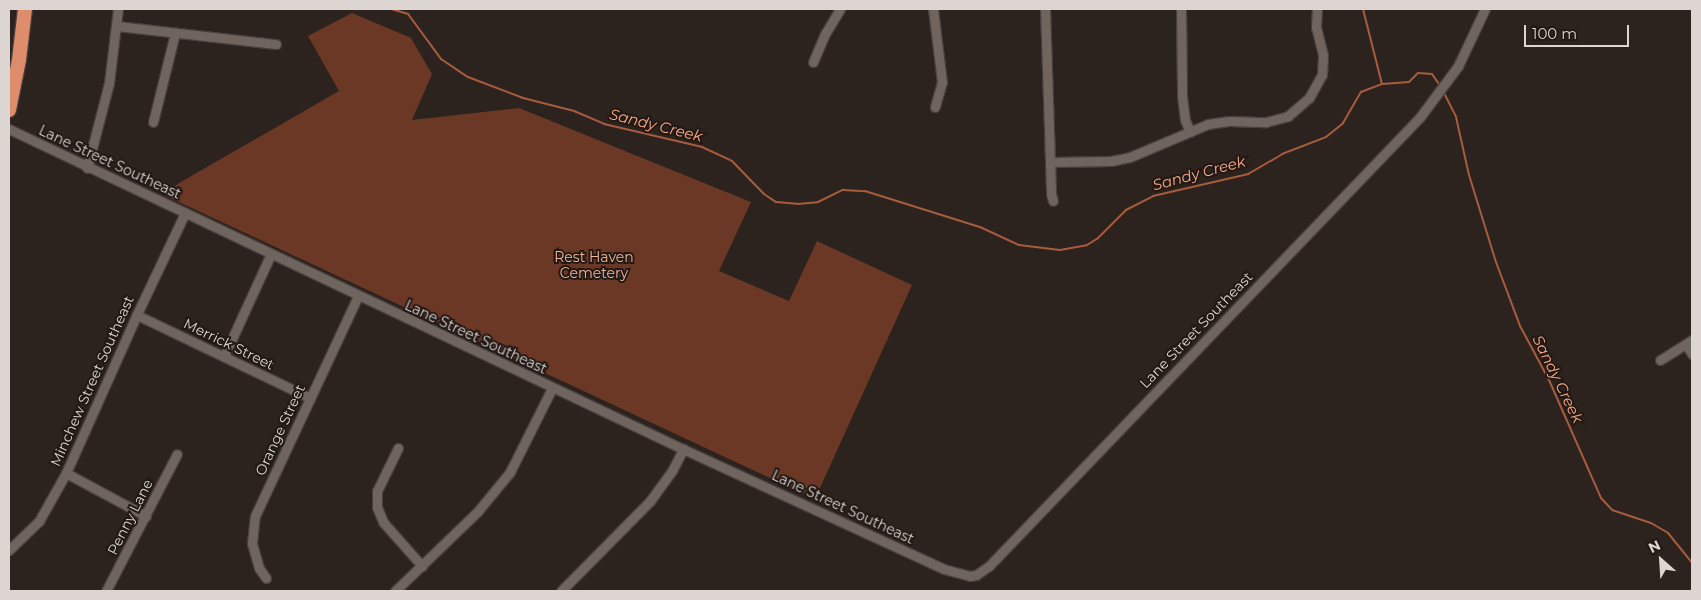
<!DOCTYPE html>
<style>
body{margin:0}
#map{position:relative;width:1701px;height:600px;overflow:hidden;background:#2c221e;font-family:Montserrat,sans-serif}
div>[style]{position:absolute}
.green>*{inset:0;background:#6a3824}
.stream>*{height:2px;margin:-1px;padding:0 1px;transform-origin:1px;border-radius:1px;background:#a75c3e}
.roads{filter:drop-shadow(1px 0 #48403d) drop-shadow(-1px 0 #48403d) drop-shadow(0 1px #48403d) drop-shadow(0 -1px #48403d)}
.minor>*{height:9px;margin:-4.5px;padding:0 4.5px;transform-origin:4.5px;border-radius:4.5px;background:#70645f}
.trunk>*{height:14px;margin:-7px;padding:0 7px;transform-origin:7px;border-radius:7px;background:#dd8c6c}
span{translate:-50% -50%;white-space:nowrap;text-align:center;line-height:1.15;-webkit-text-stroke:4px #221915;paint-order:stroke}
.street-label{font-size:14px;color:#dcd5d2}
.park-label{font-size:14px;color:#f2b29a}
.water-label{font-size:15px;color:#fdaa89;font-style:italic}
.frame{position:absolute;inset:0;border:10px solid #dcd5d2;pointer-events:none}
.north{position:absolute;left:1636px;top:535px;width:50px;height:50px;-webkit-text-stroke:4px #221915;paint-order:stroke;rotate:334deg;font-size:14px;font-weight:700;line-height:20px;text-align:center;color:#dcd5d2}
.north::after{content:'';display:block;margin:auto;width:18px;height:22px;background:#dcd5d2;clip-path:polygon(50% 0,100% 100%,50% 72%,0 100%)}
.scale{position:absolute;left:1524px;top:25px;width:105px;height:22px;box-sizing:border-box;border:2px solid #dcd5d2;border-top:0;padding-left:6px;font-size:15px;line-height:18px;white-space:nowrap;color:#dcd5d2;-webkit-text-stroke:4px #221915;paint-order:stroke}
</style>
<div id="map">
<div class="green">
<div style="clip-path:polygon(352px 13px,411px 38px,432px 74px,412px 120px,519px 108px,751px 202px,719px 271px,789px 301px,817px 241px,912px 285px,815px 499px,164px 195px,179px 183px,339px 91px,308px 36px)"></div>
</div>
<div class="stream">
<div style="left:391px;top:9px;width:18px;rotate:16deg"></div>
<div style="left:408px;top:14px;width:56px;rotate:53.7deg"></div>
<div style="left:441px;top:59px;width:32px;rotate:34deg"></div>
<div style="left:468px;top:77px;width:59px;rotate:20.9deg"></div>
<div style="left:523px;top:98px;width:53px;rotate:14.3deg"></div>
<div style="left:574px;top:111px;width:33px;rotate:23deg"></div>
<div style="left:604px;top:124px;width:101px;rotate:13.2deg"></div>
<div style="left:702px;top:147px;width:33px;rotate:25deg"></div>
<div style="left:732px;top:161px;width:46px;rotate:45.9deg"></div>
<div style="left:764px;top:194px;width:14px;rotate:34deg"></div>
<div style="left:776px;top:202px;width:21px;rotate:5deg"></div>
<div style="left:797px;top:204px;width:21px;rotate:-5deg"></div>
<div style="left:818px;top:202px;width:28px;rotate:-26deg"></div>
<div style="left:843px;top:190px;width:22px;rotate:3deg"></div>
<div style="left:865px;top:191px;width:121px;rotate:17.4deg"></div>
<div style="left:980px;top:227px;width:43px;rotate:24.8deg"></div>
<div style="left:1019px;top:245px;width:41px;rotate:7deg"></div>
<div style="left:1060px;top:250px;width:27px;rotate:-10deg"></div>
<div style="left:1087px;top:245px;width:13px;rotate:-32deg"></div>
<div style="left:1098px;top:238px;width:40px;rotate:-45deg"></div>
<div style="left:1126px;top:210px;width:30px;rotate:-27deg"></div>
<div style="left:1153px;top:196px;width:98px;rotate:-13deg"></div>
<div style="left:1248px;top:174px;width:39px;rotate:-30deg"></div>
<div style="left:1282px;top:154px;width:47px;rotate:-21.1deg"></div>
<div style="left:1326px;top:137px;width:22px;rotate:-39deg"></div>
<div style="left:1343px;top:123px;width:36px;rotate:-60deg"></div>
<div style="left:1361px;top:92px;width:22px;rotate:-21deg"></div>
<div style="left:1382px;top:84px;width:27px;rotate:-4deg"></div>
<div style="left:1409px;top:82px;width:13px;rotate:-45deg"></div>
<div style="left:1418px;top:73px;width:14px;rotate:4deg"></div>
<div style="left:1432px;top:74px;width:12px;rotate:55deg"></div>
<div style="left:1363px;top:9px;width:77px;rotate:75.8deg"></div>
<div style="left:1443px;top:91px;width:29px;rotate:63deg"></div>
<div style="left:1456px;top:117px;width:59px;rotate:77.4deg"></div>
<div style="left:1469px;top:175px;width:91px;rotate:72.8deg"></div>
<div style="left:1496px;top:262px;width:68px;rotate:69.4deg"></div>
<div style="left:1520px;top:326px;width:61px;rotate:61.8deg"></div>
<div style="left:1549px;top:380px;width:129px;rotate:66.2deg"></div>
<div style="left:1601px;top:498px;width:16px;rotate:47deg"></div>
<div style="left:1612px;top:510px;width:41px;rotate:18.4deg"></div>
<div style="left:1651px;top:523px;width:20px;rotate:30deg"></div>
<div style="left:1668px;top:533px;width:38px;rotate:51deg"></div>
</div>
<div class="roads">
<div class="minor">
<div style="left:933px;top:9px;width:74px;rotate:83deg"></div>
<div style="left:942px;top:82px;width:26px;rotate:106deg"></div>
<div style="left:1045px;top:9px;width:185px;rotate:88.1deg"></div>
<div style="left:1051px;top:194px;width:7px;rotate:74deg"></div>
<div style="left:1181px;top:9px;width:87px;rotate:89.3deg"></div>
<div style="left:1182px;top:96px;width:24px;rotate:83deg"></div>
<div style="left:1185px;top:120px;width:13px;rotate:67deg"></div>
<div style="left:117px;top:26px;width:160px;rotate:6.5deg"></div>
<div style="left:813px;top:62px;width:30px;rotate:-67deg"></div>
<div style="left:825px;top:34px;width:29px;rotate:-59deg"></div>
<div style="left:153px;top:122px;width:92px;rotate:-76.1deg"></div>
<div style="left:9px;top:129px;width:746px;rotate:25.4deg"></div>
<div style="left:683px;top:449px;width:287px;rotate:24.7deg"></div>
<div style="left:944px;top:569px;width:27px;rotate:15deg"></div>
<div style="left:970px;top:576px;width:6px;rotate:-9deg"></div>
<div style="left:976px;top:575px;width:16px;rotate:-35deg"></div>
<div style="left:989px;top:566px;width:622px;rotate:-46.17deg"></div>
<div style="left:1420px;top:117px;width:64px;rotate:-53.3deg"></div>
<div style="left:1458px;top:66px;width:63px;rotate:-64.7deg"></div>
<div style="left:1050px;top:162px;width:61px;rotate:-0.9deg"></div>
<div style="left:1111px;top:161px;width:19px;rotate:-12deg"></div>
<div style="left:1130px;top:157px;width:85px;rotate:-22.9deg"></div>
<div style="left:1208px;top:124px;width:21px;rotate:-8deg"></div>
<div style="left:1229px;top:121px;width:37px;rotate:2deg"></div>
<div style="left:1266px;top:122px;width:23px;rotate:-15deg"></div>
<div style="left:1288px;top:116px;width:28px;rotate:-41deg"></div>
<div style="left:1309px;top:98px;width:26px;rotate:-61deg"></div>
<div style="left:1322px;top:75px;width:20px;rotate:-87deg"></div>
<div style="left:1323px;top:55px;width:29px;rotate:-104deg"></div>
<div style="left:1316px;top:27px;width:18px;rotate:-87deg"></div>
<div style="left:87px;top:168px;width:88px;rotate:-75.5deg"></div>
<div style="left:109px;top:83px;width:75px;rotate:-83.1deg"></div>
<div style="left:137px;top:315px;width:192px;rotate:25.6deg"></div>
<div style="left:1686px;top:345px;width:11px;rotate:56deg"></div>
<div style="left:224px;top:356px;width:112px;rotate:-65.3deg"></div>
<div style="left:1660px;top:360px;width:38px;rotate:-32deg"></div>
<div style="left:398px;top:448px;width:48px;rotate:116deg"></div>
<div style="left:377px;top:491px;width:16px;rotate:90deg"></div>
<div style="left:377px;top:507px;width:16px;rotate:68deg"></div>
<div style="left:383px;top:522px;width:59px;rotate:48.4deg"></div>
<div style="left:66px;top:473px;width:91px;rotate:28.3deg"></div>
<div style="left:9px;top:550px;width:42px;rotate:-44deg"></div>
<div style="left:39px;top:521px;width:55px;rotate:-60.6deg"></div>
<div style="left:66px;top:473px;width:174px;rotate:-65.9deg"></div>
<div style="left:137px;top:314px;width:112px;rotate:-64.6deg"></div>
<div style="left:266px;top:578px;width:12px;rotate:-125deg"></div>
<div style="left:259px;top:568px;width:26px;rotate:-106deg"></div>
<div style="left:252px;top:543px;width:27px;rotate:-84deg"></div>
<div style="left:255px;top:516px;width:243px;rotate:-64.9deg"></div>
<div style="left:106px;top:591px;width:154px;rotate:-62.6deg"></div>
<div style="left:395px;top:591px;width:115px;rotate:-43.9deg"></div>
<div style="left:478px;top:511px;width:50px;rotate:-50.6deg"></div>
<div style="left:510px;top:472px;width:94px;rotate:-63.4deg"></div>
<div style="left:561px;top:591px;width:127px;rotate:-45.3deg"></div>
<div style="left:650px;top:501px;width:37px;rotate:-54deg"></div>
<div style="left:672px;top:471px;width:25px;rotate:-63deg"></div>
</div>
<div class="trunk">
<div style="left:9px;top:110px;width:51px;rotate:-78.7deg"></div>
<div style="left:19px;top:60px;width:51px;rotate:-83.3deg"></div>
</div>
</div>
<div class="street-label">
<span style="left:110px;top:162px;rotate:25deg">Lane Street Southeast</span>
<span style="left:1196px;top:330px;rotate:-46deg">Lane Street Southeast</span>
<span style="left:476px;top:337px;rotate:25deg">Lane Street Southeast</span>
<span style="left:229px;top:344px;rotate:26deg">Merrick Street</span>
<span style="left:92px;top:381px;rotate:-66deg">Minchew Street Southeast</span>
<span style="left:280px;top:430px;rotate:-65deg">Orange Street</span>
<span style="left:843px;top:507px;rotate:25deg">Lane Street Southeast</span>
<span style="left:130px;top:517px;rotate:-63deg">Penny Lane</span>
</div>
<div class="park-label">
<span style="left:594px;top:265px">Rest Haven<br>Cemetery</span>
</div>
<div class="water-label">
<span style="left:656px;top:125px;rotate:14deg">Sandy Creek</span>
<span style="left:1199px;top:173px;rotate:-15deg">Sandy Creek</span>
<span style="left:1558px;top:379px;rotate:64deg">Sandy Creek</span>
</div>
<div class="frame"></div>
<div class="north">N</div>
<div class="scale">100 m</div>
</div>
